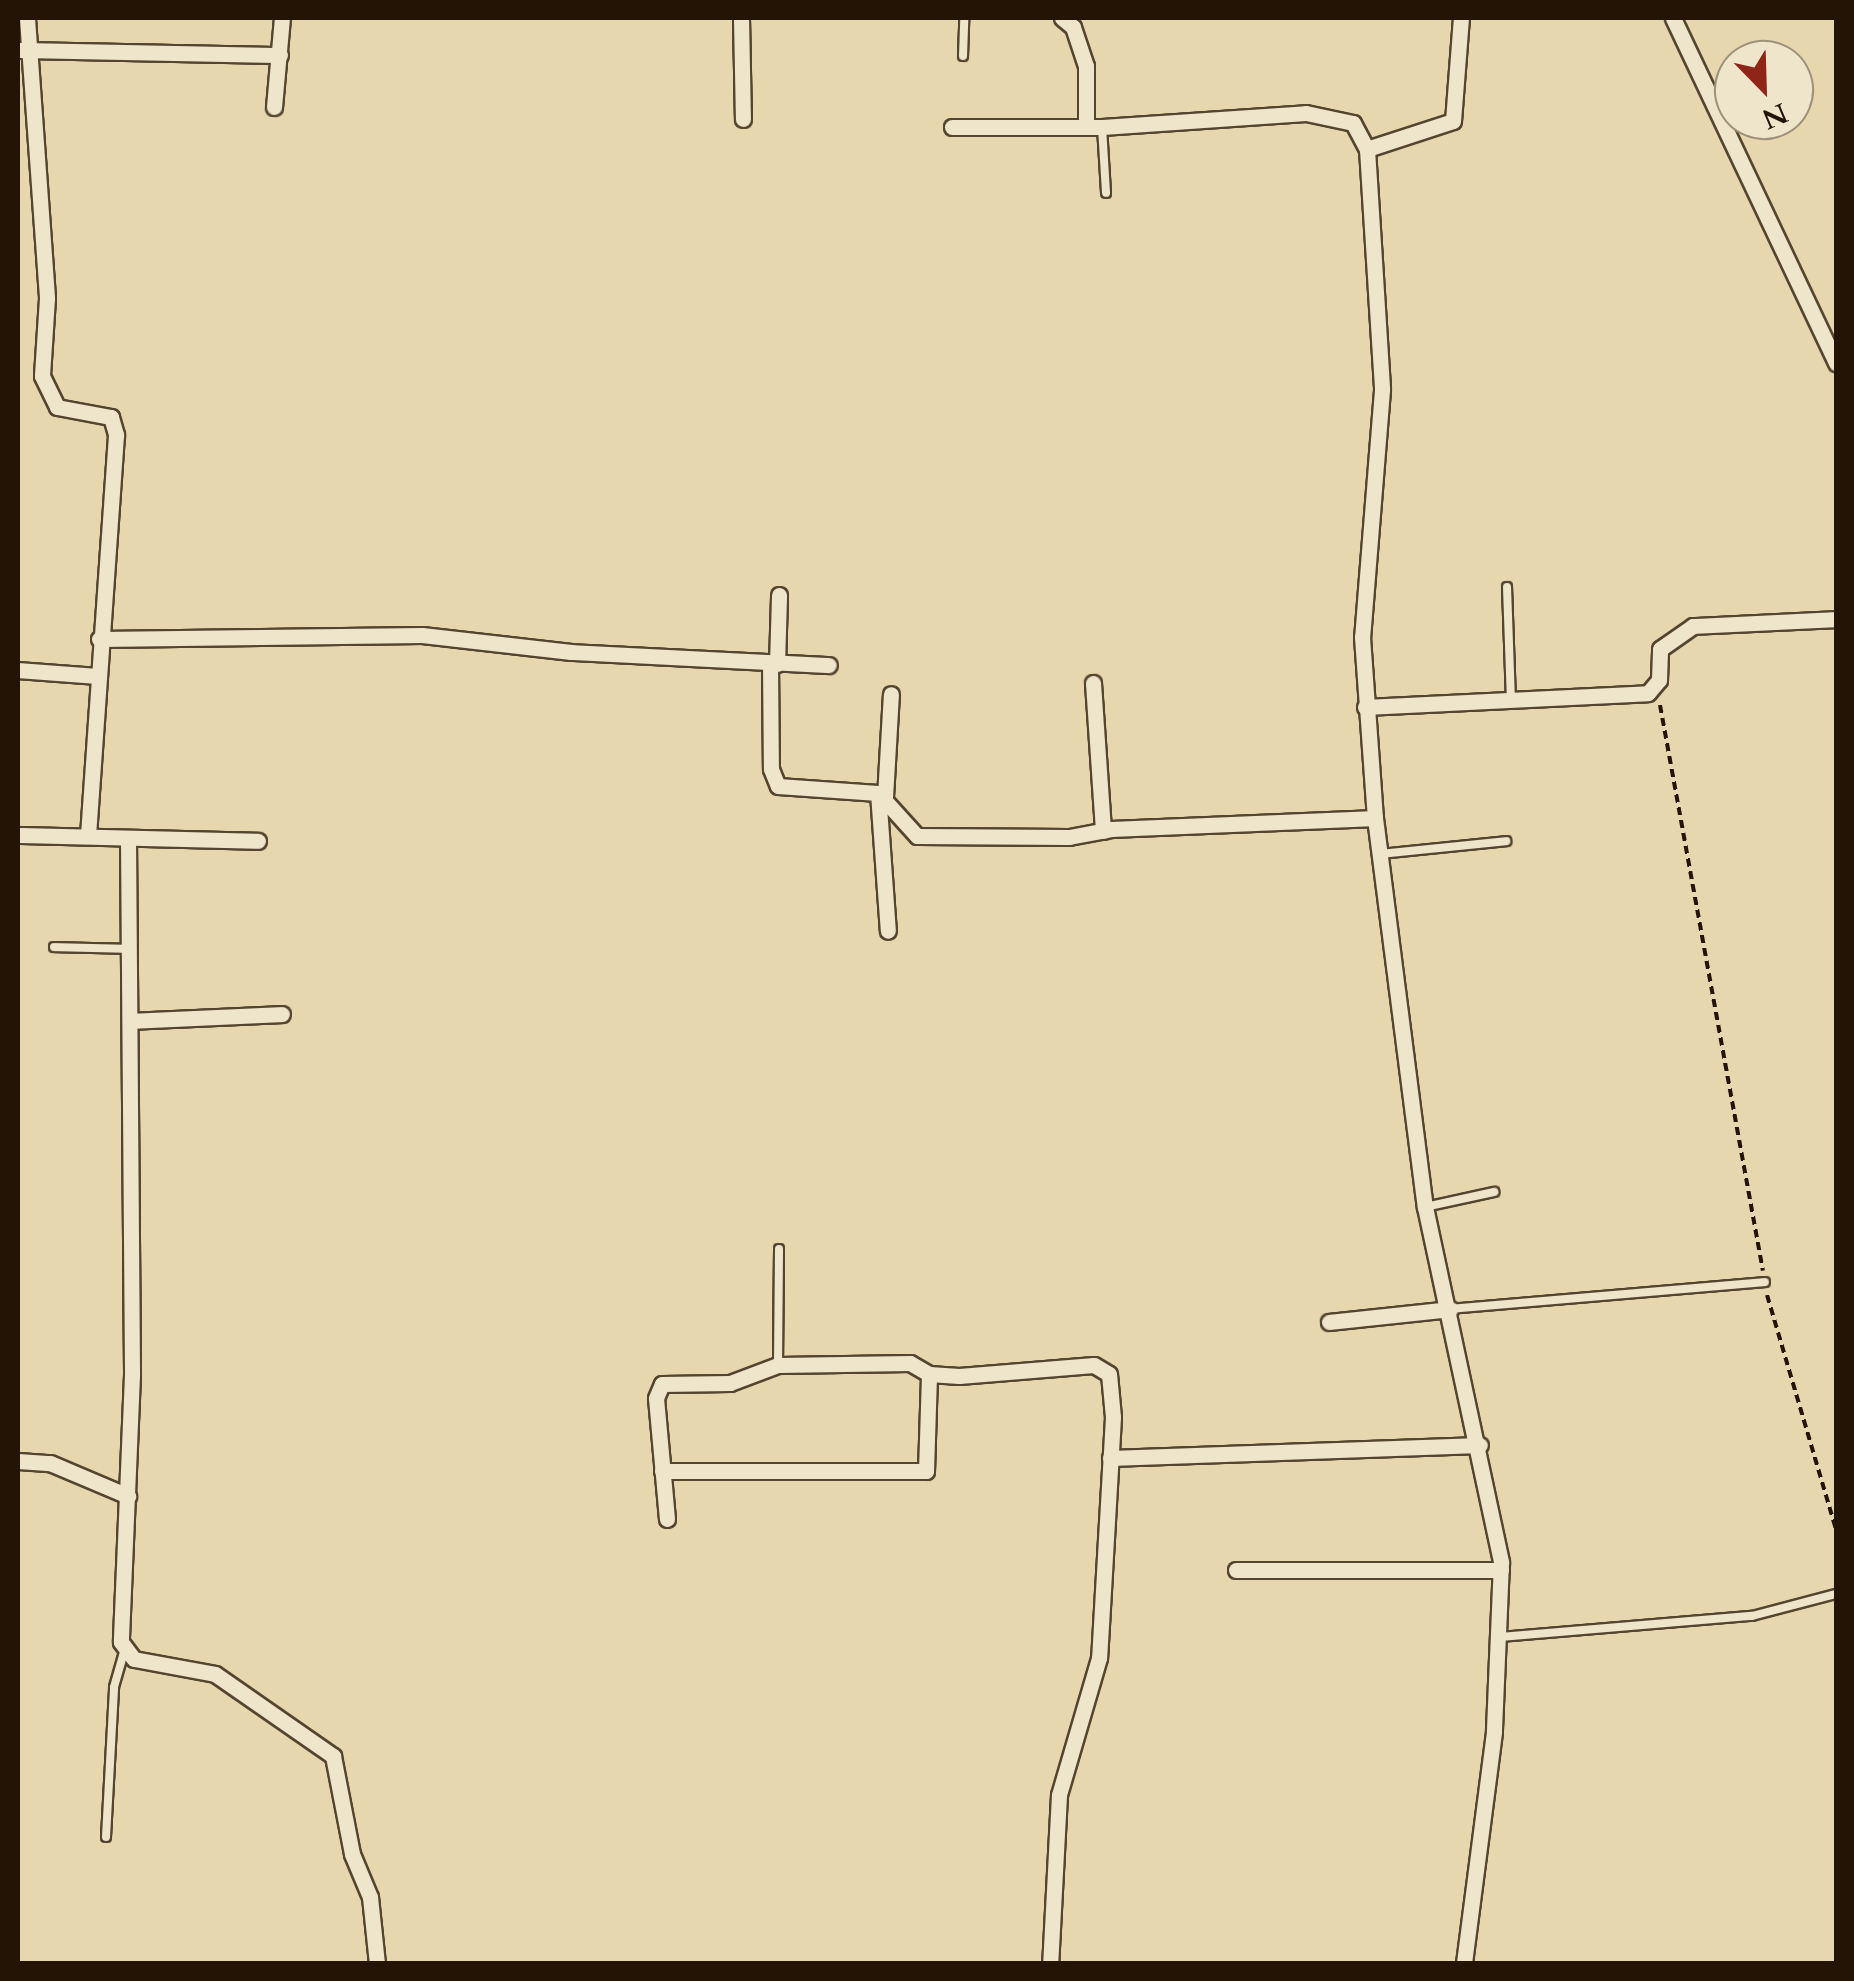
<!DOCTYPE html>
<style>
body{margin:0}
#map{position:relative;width:1854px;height:1981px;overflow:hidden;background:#e6d7ae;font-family:Cardo,serif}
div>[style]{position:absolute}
.path>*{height:4px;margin-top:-2px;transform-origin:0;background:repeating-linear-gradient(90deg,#231406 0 8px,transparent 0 13px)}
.roads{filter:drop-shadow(2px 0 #544530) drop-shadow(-2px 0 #544530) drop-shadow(0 2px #544530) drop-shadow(0 -2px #544530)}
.lane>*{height:8px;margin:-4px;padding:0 4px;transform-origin:4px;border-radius:4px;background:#efe5ca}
.street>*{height:15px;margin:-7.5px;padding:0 7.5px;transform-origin:7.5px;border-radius:7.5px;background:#efe5ca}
span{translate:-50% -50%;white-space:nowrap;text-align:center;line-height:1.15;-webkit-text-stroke:9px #efe5ca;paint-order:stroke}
.frame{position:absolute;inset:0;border:20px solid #231406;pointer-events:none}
.north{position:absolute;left:1714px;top:40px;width:100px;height:100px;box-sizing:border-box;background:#efe5ca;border:2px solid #9d917c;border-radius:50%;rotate:157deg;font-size:28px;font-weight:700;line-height:40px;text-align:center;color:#231406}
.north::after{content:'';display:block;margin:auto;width:35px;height:45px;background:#8f2418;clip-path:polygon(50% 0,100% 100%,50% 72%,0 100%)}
</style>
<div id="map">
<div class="path">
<div style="left:1660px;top:705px;width:575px;rotate:79.69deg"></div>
<div style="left:1767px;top:1295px;width:245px;rotate:73.6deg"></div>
</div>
<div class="roads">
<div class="lane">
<div style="left:963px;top:56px;width:38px;rotate:-88deg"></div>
<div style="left:1102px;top:127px;width:66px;rotate:86.5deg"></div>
<div style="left:1507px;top:587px;width:113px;rotate:88deg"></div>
<div style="left:1379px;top:854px;width:128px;rotate:-5.8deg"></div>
<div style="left:54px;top:947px;width:76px;rotate:1.5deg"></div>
<div style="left:1425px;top:1207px;width:71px;rotate:-12.3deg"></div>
<div style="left:1450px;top:1309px;width:316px;rotate:-4.9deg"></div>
<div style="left:778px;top:1365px;width:116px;rotate:-89.5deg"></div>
<div style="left:1500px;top:1637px;width:253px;rotate:-4.8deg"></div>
<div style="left:1752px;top:1616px;width:87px;rotate:-14.7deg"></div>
<div style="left:106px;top:1837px;width:150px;rotate:-86.9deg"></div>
<div style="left:114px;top:1687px;width:37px;rotate:-74deg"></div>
</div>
<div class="street">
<div style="left:27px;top:18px;width:281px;rotate:85.9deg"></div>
<div style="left:47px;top:298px;width:78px;rotate:93.7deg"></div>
<div style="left:42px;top:376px;width:34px;rotate:64deg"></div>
<div style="left:57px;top:407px;width:55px;rotate:10.5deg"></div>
<div style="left:111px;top:417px;width:19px;rotate:74deg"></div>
<div style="left:116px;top:435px;width:401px;rotate:94deg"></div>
<div style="left:741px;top:18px;width:101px;rotate:88.9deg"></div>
<div style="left:1062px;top:18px;width:14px;rotate:39deg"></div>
<div style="left:1073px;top:27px;width:41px;rotate:71.6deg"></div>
<div style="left:1086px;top:66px;width:60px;rotate:90deg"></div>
<div style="left:1673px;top:18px;width:382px;rotate:64.7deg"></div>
<div style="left:18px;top:50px;width:262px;rotate:1.1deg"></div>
<div style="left:274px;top:107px;width:89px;rotate:-84.9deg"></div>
<div style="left:952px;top:127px;width:150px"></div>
<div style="left:1102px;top:127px;width:204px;rotate:-3.9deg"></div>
<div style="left:1306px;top:113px;width:48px;rotate:12deg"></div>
<div style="left:1353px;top:123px;width:30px;rotate:62deg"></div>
<div style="left:1367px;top:149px;width:241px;rotate:86.4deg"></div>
<div style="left:1382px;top:390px;width:248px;rotate:94.6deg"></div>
<div style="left:1362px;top:637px;width:181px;rotate:85.9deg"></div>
<div style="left:1375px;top:818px;width:392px;rotate:82.7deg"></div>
<div style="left:1425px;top:1207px;width:363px;rotate:77.9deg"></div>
<div style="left:1501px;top:1562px;width:170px;rotate:92.4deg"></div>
<div style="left:1494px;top:1732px;width:234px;rotate:97.4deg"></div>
<div style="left:1367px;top:149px;width:90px;rotate:-18deg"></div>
<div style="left:1453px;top:121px;width:103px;rotate:-85.6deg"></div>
<div style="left:99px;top:639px;width:323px;rotate:-0.7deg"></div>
<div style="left:422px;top:635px;width:150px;rotate:6.5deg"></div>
<div style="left:571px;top:652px;width:258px;rotate:2.9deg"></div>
<div style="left:770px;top:663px;width:106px;rotate:89.5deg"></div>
<div style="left:771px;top:769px;width:18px;rotate:68deg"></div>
<div style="left:778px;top:786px;width:100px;rotate:4deg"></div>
<div style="left:878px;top:793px;width:58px;rotate:47.8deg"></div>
<div style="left:917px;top:836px;width:152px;rotate:0.4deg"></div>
<div style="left:1069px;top:837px;width:44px;rotate:-10.5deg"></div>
<div style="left:1112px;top:829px;width:263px;rotate:-2.4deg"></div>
<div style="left:777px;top:664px;width:69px;rotate:-88.3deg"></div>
<div style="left:18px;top:670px;width:79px;rotate:4.3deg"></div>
<div style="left:1093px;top:683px;width:148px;rotate:86.1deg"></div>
<div style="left:1365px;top:707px;width:283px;rotate:-2.8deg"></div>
<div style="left:1648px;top:693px;width:17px;rotate:-50deg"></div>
<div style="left:1659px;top:680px;width:31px;rotate:-88deg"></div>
<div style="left:1660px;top:649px;width:40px;rotate:-34.9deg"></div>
<div style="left:1693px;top:626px;width:143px;rotate:-2.8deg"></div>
<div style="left:878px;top:793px;width:138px;rotate:85.9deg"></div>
<div style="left:885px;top:797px;width:103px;rotate:-86.7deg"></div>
<div style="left:18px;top:835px;width:240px;rotate:1.4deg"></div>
<div style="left:128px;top:838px;width:537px;rotate:89.57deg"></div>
<div style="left:132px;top:1375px;width:267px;rotate:92.4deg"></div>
<div style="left:121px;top:1642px;width:21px;rotate:53deg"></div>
<div style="left:134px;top:1659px;width:82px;rotate:10.5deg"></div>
<div style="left:215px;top:1674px;width:144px;rotate:34.8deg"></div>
<div style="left:333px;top:1756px;width:100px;rotate:79deg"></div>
<div style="left:352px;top:1854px;width:47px;rotate:67.3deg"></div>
<div style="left:370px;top:1897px;width:67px;rotate:84deg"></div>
<div style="left:130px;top:1021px;width:152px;rotate:-2.6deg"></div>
<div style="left:1329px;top:1322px;width:122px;rotate:-6.1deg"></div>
<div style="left:1110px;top:1458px;width:370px;rotate:-2deg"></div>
<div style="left:18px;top:1461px;width:32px;rotate:4deg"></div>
<div style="left:50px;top:1463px;width:85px;rotate:22.9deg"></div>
<div style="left:662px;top:1471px;width:264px"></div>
<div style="left:926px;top:1471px;width:97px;rotate:-88.2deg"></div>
<div style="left:667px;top:1519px;width:121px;rotate:-95.2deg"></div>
<div style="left:656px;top:1398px;width:15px;rotate:-67deg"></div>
<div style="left:662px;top:1384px;width:68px;rotate:-0.8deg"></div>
<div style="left:730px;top:1383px;width:51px;rotate:-20.6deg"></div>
<div style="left:778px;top:1365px;width:132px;rotate:-0.9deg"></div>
<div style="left:910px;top:1363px;width:22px;rotate:30deg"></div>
<div style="left:929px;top:1374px;width:30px;rotate:4deg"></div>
<div style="left:959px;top:1376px;width:135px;rotate:-4.7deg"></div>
<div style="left:1094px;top:1365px;width:17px;rotate:31deg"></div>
<div style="left:1109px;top:1374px;width:43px;rotate:84.7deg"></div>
<div style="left:1113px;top:1417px;width:241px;rotate:93.3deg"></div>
<div style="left:1099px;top:1658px;width:143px;rotate:106.3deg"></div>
<div style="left:1059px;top:1795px;width:169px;rotate:93deg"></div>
<div style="left:1236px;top:1570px;width:265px"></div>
</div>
</div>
<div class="frame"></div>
<div class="north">N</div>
</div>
